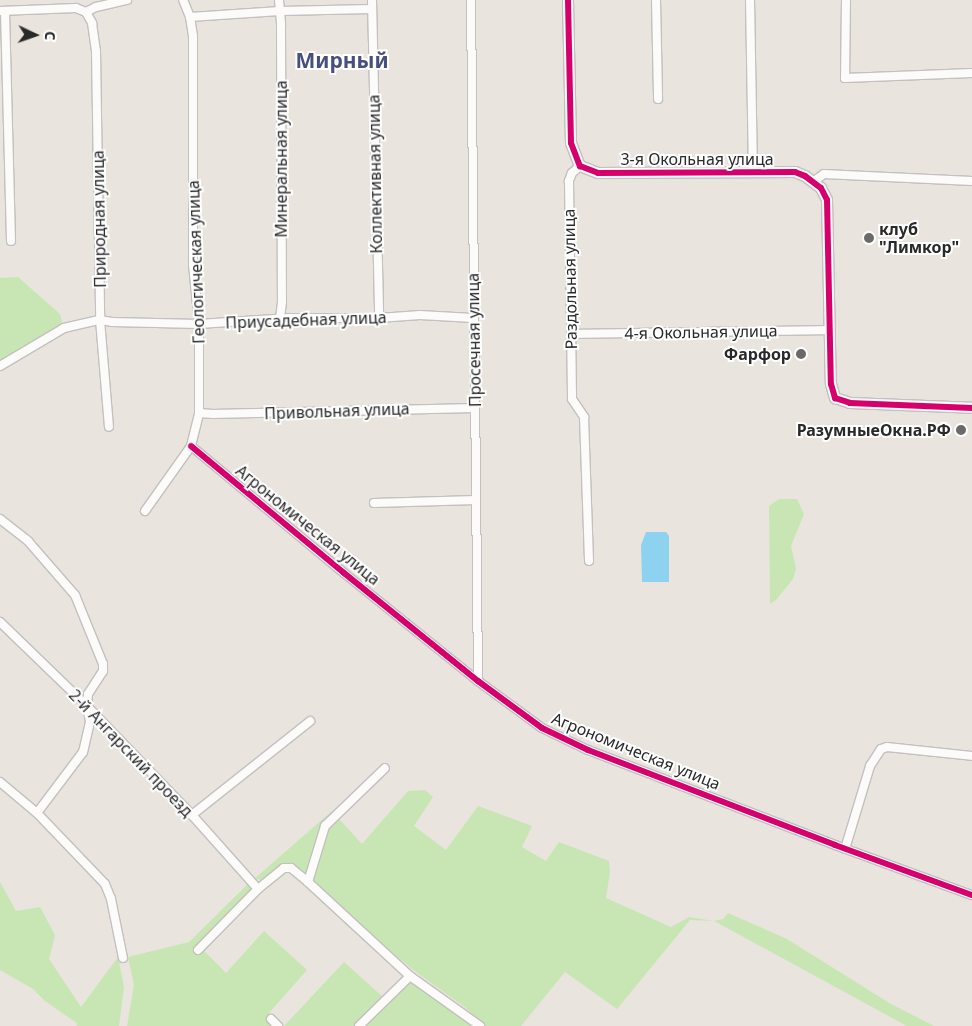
<!DOCTYPE html>
<meta charset="utf-8">
<style>
body{margin:0}
#map{position:relative;width:972px;height:1026px;overflow:hidden;background:#e9e4de;font-family:"Noto Sans",sans-serif}
div>[style]{position:absolute}
.green>*{inset:0;background:#c8e6b4}
.water>*{inset:0;background:#8dd3f0}
.roads{filter:drop-shadow(1px 0 #c2c0c0) drop-shadow(-1px 0 #c2c0c0) drop-shadow(0 1px #c2c0c0) drop-shadow(0 -1px #c2c0c0)}
.minor>*{height:8px;margin:-4px;padding:0 4px;transform-origin:4px;border-radius:4px;background:#fcfbfa}
.tertiary>*{height:10px;margin:-5px;padding:0 5px;transform-origin:5px;border-radius:5px;background:#fcfbfa}
.cycleway>*{height:6px;margin:-3px;padding:0 3px;transform-origin:3px;border-radius:3px;background:#d6006c}
.dots>*{width:14px;height:14px;translate:-50% -50%;box-sizing:border-box;border:2px solid #fff;border-radius:50%}
span{translate:-50% -50%;white-space:nowrap;text-align:center;line-height:1.15;-webkit-text-stroke:4px #fff;paint-order:stroke}
.street-label{font-size:16px;color:#292929}
.poi-label{font-size:16px;color:#292929;font-weight:700}
.left{translate:0 -50%;text-align:left}
.right{translate:-100% -50%;text-align:right}
.district-label{font-size:21px;color:#474f7d;font-weight:700}
.north{position:absolute;left:10px;top:10px;width:50px;height:50px;-webkit-text-stroke:4px #fff;paint-order:stroke;rotate:93deg;font-size:14px;font-weight:700;line-height:20px;text-align:center;color:#292929}
.north::after{content:'';display:block;margin:auto;width:18px;height:22px;background:#292929;clip-path:polygon(50% 0,100% 100%,50% 72%,0 100%)}
</style>
<div id="map">
<div class="green">
<div style="clip-path:polygon(18px 277px,60px 314px,63px 325px,0 361px,0 278px)"></div>
<div style="clip-path:polygon(779px 499px,797px 499px,804px 514px,791px 546px,796px 568px,793px 579px,776px 600px,770px 604px,769px 506px)"></div>
<div style="clip-path:polygon(425px 790px,433px 797px,414px 826px,446px 850px,478px 806px,532px 826px,522px 847px,546px 861px,559px 842px,609px 861px,610px 872px,606px 898px,671px 927px,689px 917px,714px 921px,723px 919px,728px 913px,787px 939px,891px 1004px,934px 1026px,907px 1026px,714px 921px,690px 920px,617px 1009px,565px 972px,521px 1026px,485px 1026px,466px 1008px,416px 972px,366px 931px,302px 871px,294px 866px,264px 880px,254px 879px,332px 811px,362px 844px,408px 791px)"></div>
<div style="clip-path:polygon(0 882px,16px 911px,40px 907px,55px 935px,49px 959px,81px 1007px,118px 957px,124px 987px,119px 1026px,76px 1026px,78px 1024px,45px 1001px,33px 989px,0 970px)"></div>
<div style="clip-path:polygon(249px 883px,254px 889px,202px 949px,226px 973px,264px 931px,307px 970px,269px 1013px,284px 1026px,127px 1026px,134px 985px,128px 957px,189px 942px)"></div>
<div style="clip-path:polygon(344px 962px,383px 997px,404px 976px,472px 1026px,284px 1026px)"></div>
</div>
<div class="water">
<div style="clip-path:polygon(646px 532px,666px 532px,669px 536px,669px 582px,642px 582px,641px 545px)"></div>
</div>
<div class="roads">
<div class="minor">
<div style="left:279px;top:0;width:25px;rotate:85deg"></div>
<div style="left:281px;top:25px;width:277px;rotate:89.8deg"></div>
<div style="left:282px;top:302px;width:17px;rotate:97deg"></div>
<div style="left:372px;top:0;width:318px;rotate:88.7deg"></div>
<div style="left:471px;top:0;width:681px;rotate:89.41deg"></div>
<div style="left:656px;top:0;width:99px;rotate:88.8deg"></div>
<div style="left:750px;top:0;width:172px;rotate:89deg"></div>
<div style="left:846px;top:0;width:78px;rotate:90.7deg"></div>
<div style="left:845px;top:78px;width:127px;rotate:-2.3deg"></div>
<div style="left:0;top:11px;width:76px;rotate:-2.3deg"></div>
<div style="left:76px;top:8px;width:11px;rotate:22deg"></div>
<div style="left:5px;top:11px;width:230px;rotate:88.5deg"></div>
<div style="left:86px;top:12px;width:13px;rotate:61deg"></div>
<div style="left:92px;top:23px;width:28px;rotate:82deg"></div>
<div style="left:96px;top:51px;width:269px;rotate:89.1deg"></div>
<div style="left:100px;top:320px;width:107px;rotate:85.2deg"></div>
<div style="left:86px;top:12px;width:11px;rotate:-27deg"></div>
<div style="left:96px;top:7px;width:32px;rotate:-13deg"></div>
<div style="left:190px;top:17px;width:90px;rotate:-3.8deg"></div>
<div style="left:280px;top:11px;width:92px;rotate:-1.2deg"></div>
<div style="left:580px;top:166px;width:11px;rotate:139deg"></div>
<div style="left:572px;top:173px;width:9px;rotate:111deg"></div>
<div style="left:569px;top:181px;width:218px;rotate:89.2deg"></div>
<div style="left:572px;top:399px;width:22px;rotate:56deg"></div>
<div style="left:584px;top:417px;width:144px;rotate:88deg"></div>
<div style="left:814px;top:181px;width:12px;rotate:-35deg"></div>
<div style="left:824px;top:174px;width:148px;rotate:2.7deg"></div>
<div style="left:572px;top:334px;width:258px;rotate:-0.9deg"></div>
<div style="left:0;top:366px;width:74px;rotate:-30.7deg"></div>
<div style="left:64px;top:328px;width:37px;rotate:-13deg"></div>
<div style="left:100px;top:320px;width:12px;rotate:9deg"></div>
<div style="left:112px;top:322px;width:87px;rotate:1.3deg"></div>
<div style="left:199px;top:324px;width:90px;rotate:-3.8deg"></div>
<div style="left:289px;top:318px;width:90px"></div>
<div style="left:379px;top:318px;width:41px;rotate:-4.2deg"></div>
<div style="left:420px;top:315px;width:53px;rotate:3.2deg"></div>
<div style="left:199px;top:413px;width:14px;rotate:4deg"></div>
<div style="left:213px;top:414px;width:262px;rotate:-1.3deg"></div>
<div style="left:191px;top:446px;width:199px;rotate:39.7deg"></div>
<div style="left:344px;top:573px;width:172px;rotate:38.9deg"></div>
<div style="left:478px;top:681px;width:79px;rotate:36.3deg"></div>
<div style="left:542px;top:728px;width:51px;rotate:25.6deg"></div>
<div style="left:588px;top:750px;width:265px;rotate:21deg"></div>
<div style="left:835px;top:845px;width:146px;rotate:20.1deg"></div>
<div style="left:374px;top:503px;width:102px;rotate:-1.7deg"></div>
<div style="left:145px;top:511px;width:80px;rotate:-54.7deg"></div>
<div style="left:191px;top:446px;width:34px;rotate:-76deg"></div>
<div style="left:199px;top:413px;width:89px;rotate:-90deg"></div>
<div style="left:199px;top:324px;width:59px;rotate:-95.8deg"></div>
<div style="left:193px;top:265px;width:229px;rotate:-90deg"></div>
<div style="left:193px;top:36px;width:19px;rotate:-99deg"></div>
<div style="left:190px;top:17px;width:18px;rotate:-112deg"></div>
<div style="left:0;top:519px;width:36px;rotate:38deg"></div>
<div style="left:28px;top:541px;width:72px;rotate:49deg"></div>
<div style="left:75px;top:595px;width:74px;rotate:67.9deg"></div>
<div style="left:103px;top:664px;width:7px;rotate:90deg"></div>
<div style="left:103px;top:671px;width:27px;rotate:123deg"></div>
<div style="left:88px;top:694px;width:12px;rotate:95deg"></div>
<div style="left:87px;top:706px;width:16px;rotate:79deg"></div>
<div style="left:90px;top:722px;width:31px;rotate:103deg"></div>
<div style="left:83px;top:752px;width:76px;rotate:127deg"></div>
<div style="left:0;top:622px;width:121px;rotate:44deg"></div>
<div style="left:87px;top:706px;width:151px;rotate:46.1deg"></div>
<div style="left:192px;top:815px;width:99px;rotate:48.3deg"></div>
<div style="left:0;top:782px;width:48px;rotate:40deg"></div>
<div style="left:37px;top:813px;width:98px;rotate:46.2deg"></div>
<div style="left:105px;top:884px;width:16px;rotate:68deg"></div>
<div style="left:111px;top:899px;width:60px;rotate:78.5deg"></div>
<div style="left:192px;top:815px;width:151px;rotate:-38.5deg"></div>
<div style="left:845px;top:849px;width:87px;rotate:-73.2deg"></div>
<div style="left:870px;top:766px;width:20px;rotate:-57deg"></div>
<div style="left:881px;top:749px;width:6px;rotate:-18deg"></div>
<div style="left:887px;top:747px;width:85px;rotate:6deg"></div>
<div style="left:308px;top:882px;width:139px;rotate:42.7deg"></div>
<div style="left:410px;top:976px;width:86px;rotate:35.5deg"></div>
<div style="left:198px;top:950px;width:86px;rotate:-45.5deg"></div>
<div style="left:258px;top:889px;width:33px;rotate:-39deg"></div>
<div style="left:284px;top:868px;width:7px"></div>
<div style="left:291px;top:868px;width:22px;rotate:39deg"></div>
<div style="left:308px;top:882px;width:59px;rotate:-73.1deg"></div>
<div style="left:325px;top:826px;width:83px;rotate:-44deg"></div>
<div style="left:271px;top:1019px;width:10px;rotate:45deg"></div>
<div style="left:359px;top:1026px;width:71px;rotate:-44.4deg"></div>
</div>
<div class="tertiary">
<div style="left:568px;top:0;width:143px;rotate:88.8deg"></div>
<div style="left:571px;top:143px;width:25px;rotate:69deg"></div>
<div style="left:580px;top:166px;width:19px;rotate:21deg"></div>
<div style="left:598px;top:173px;width:197px;rotate:-0.3deg"></div>
<div style="left:795px;top:172px;width:11px;rotate:22deg"></div>
<div style="left:805px;top:176px;width:20px;rotate:37deg"></div>
<div style="left:821px;top:188px;width:13px;rotate:63deg"></div>
<div style="left:827px;top:200px;width:184px;rotate:88.8deg"></div>
<div style="left:831px;top:384px;width:15px;rotate:74deg"></div>
<div style="left:835px;top:398px;width:16px;rotate:18deg"></div>
<div style="left:850px;top:403px;width:122px;rotate:2.3deg"></div>
</div>
</div>
<div class="cycleway">
<div style="left:568px;top:0;width:143px;rotate:88.8deg"></div>
<div style="left:571px;top:143px;width:25px;rotate:69deg"></div>
<div style="left:580px;top:166px;width:19px;rotate:21deg"></div>
<div style="left:598px;top:173px;width:197px;rotate:-0.3deg"></div>
<div style="left:795px;top:172px;width:11px;rotate:22deg"></div>
<div style="left:805px;top:176px;width:20px;rotate:37deg"></div>
<div style="left:821px;top:188px;width:13px;rotate:63deg"></div>
<div style="left:827px;top:200px;width:184px;rotate:88.8deg"></div>
<div style="left:831px;top:384px;width:15px;rotate:74deg"></div>
<div style="left:835px;top:398px;width:16px;rotate:18deg"></div>
<div style="left:850px;top:403px;width:122px;rotate:2.3deg"></div>
<div style="left:191px;top:446px;width:199px;rotate:39.7deg"></div>
<div style="left:344px;top:573px;width:172px;rotate:38.9deg"></div>
<div style="left:478px;top:681px;width:79px;rotate:36.3deg"></div>
<div style="left:542px;top:728px;width:51px;rotate:25.6deg"></div>
<div style="left:588px;top:750px;width:265px;rotate:21deg"></div>
<div style="left:835px;top:845px;width:146px;rotate:20.1deg"></div>
</div>
<div class="dots">
<div style="left:869px;top:238px;background:#6c6a68"></div>
<div style="left:801px;top:354px;background:#6c6a68"></div>
<div style="left:961px;top:430px;background:#6c6a68"></div>
</div>
<div class="street-label">
<span style="left:281px;top:159px;rotate:-90deg">Минеральная улица</span>
<span style="left:697px;top:159px">3-я Окольная улица</span>
<span style="left:375px;top:174px;rotate:-91deg">Коллективная улица</span>
<span style="left:99px;top:219px;rotate:-91deg">Природная улица</span>
<span style="left:196px;top:262px;rotate:-92deg">Геологическая улица</span>
<span style="left:570px;top:279px;rotate:-91deg">Раздольная улица</span>
<span style="left:306px;top:320px;rotate:-2deg">Приусадебная улица</span>
<span style="left:701px;top:332px;rotate:-1deg">4-я Окольная улица</span>
<span style="left:474px;top:340px;rotate:-91deg">Просечная улица</span>
<span style="left:337px;top:411px;rotate:-2deg">Привольная улица</span>
<span style="left:308px;top:525px;rotate:39deg">Агрономическая улица</span>
<span style="left:636px;top:751px;rotate:22deg">Агрономическая улица</span>
<span style="left:131px;top:753px;rotate:46deg">2-й Ангарский проезд</span>
</div>
<div class="poi-label">
<span class="left" style="left:879px;top:238px">клуб<br>"Лимкор"</span>
<span class="right" style="left:791px;top:354px">Фарфор</span>
<span class="right" style="left:951px;top:430px">РазумныеОкна.РФ</span>
</div>
<div class="district-label">
<span style="left:342px;top:60px">Мирный</span>
</div>
<div class="north">С</div>
</div>
